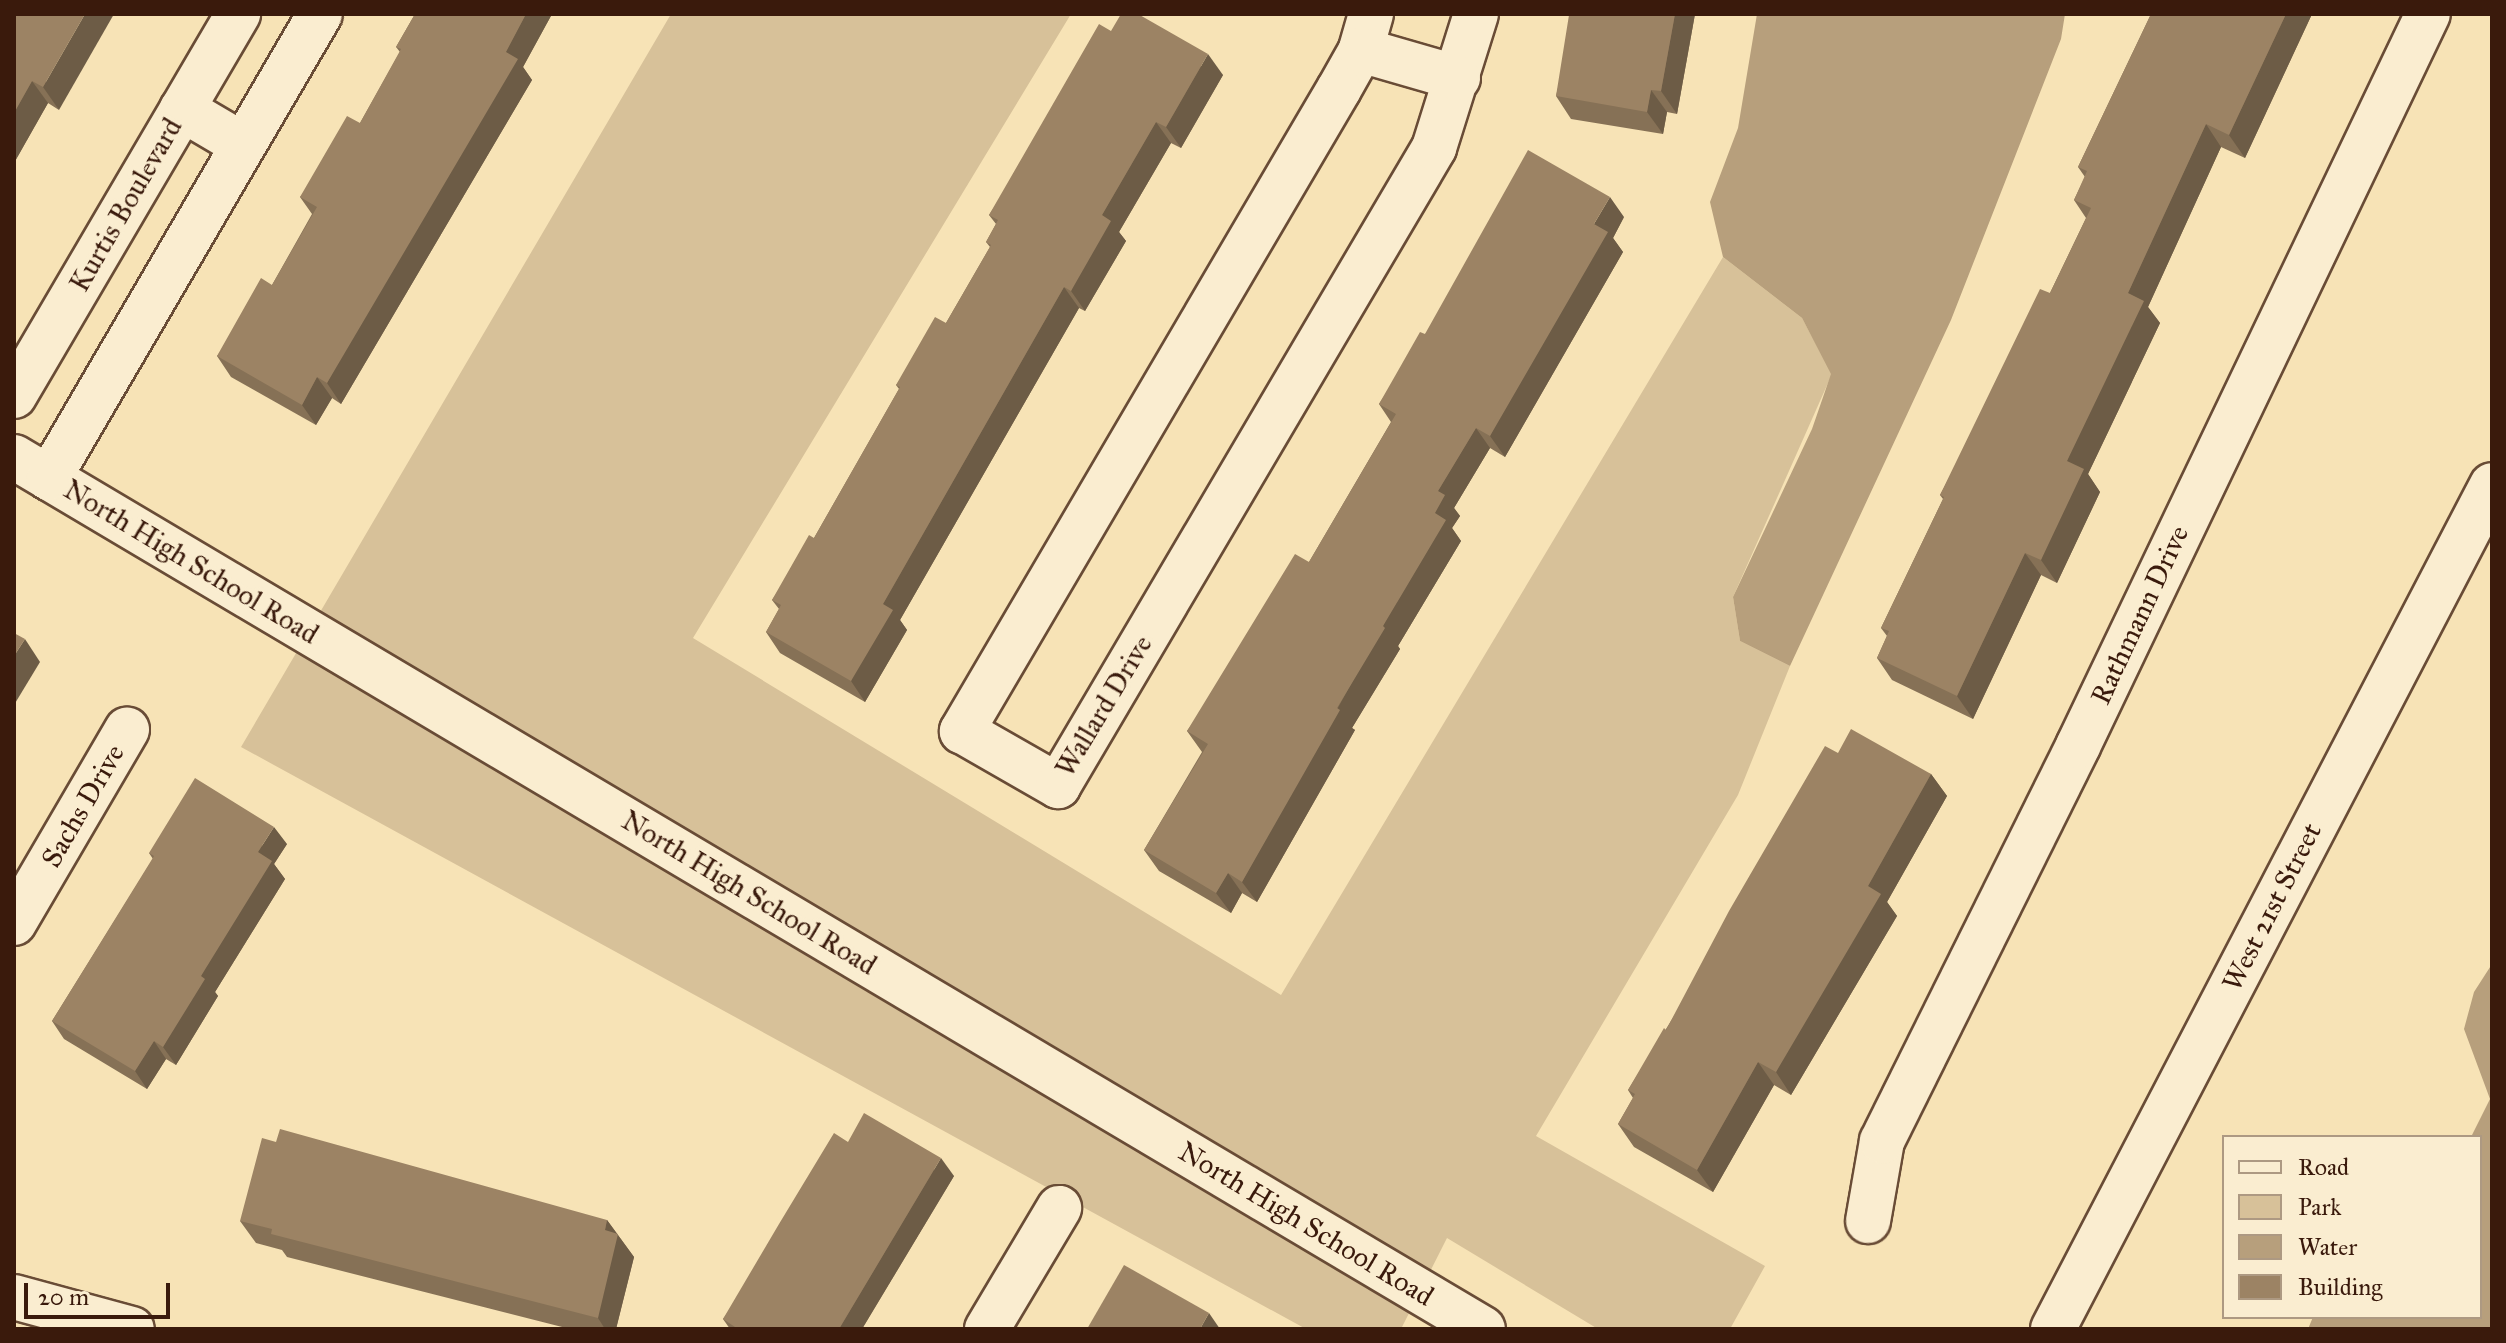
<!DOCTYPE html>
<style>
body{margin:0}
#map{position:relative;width:2506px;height:1343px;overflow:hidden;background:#f7e3b6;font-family:"IM FELL Great Primer",serif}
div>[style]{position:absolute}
.green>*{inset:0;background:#d7c199}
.water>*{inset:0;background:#b79f7c}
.roads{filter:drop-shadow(2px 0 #694c36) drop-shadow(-2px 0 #694c36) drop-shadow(0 2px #694c36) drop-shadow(0 -2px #694c36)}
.minor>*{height:44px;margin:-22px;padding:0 22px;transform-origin:22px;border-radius:22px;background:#faedd0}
.wall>*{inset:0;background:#867156}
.shaded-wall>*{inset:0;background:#6d5c46}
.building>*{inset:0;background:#9c8364}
span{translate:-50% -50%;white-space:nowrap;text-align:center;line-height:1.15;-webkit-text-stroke:8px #faedd0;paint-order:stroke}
.street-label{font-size:28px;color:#3a1a0c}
.frame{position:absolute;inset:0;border:16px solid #3a1a0c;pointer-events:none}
.legend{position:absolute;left:2222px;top:1135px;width:260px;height:184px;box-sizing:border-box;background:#faedd0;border:2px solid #ad9982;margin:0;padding:10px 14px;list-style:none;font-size:24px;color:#3a1a0c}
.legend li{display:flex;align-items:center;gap:16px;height:40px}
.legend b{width:40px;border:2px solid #ad9982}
.scale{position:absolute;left:24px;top:1283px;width:146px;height:36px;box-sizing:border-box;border:4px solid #3a1a0c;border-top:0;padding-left:10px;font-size:24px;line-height:28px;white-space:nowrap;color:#3a1a0c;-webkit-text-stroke:6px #faedd0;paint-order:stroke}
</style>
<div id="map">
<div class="green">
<div style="clip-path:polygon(671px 14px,1071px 14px,693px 638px,1281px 995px,1723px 257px,1802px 318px,1832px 374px,1733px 597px,1740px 641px,1790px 666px,1738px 795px,1536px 1136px,1765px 1266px,1730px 1329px,1598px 1329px,1447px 1238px,1401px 1329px,1306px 1329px,241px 747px)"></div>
</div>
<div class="water">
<div style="clip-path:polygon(1757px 14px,2065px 14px,2061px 39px,1951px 320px,1790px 666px,1740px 641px,1733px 597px,1812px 429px,1831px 374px,1802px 318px,1723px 257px,1710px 202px,1738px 128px)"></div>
<div style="clip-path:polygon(2492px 964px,2492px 1329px,2308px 1329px,2313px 1317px,2480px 1317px,2480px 1137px,2471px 1137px,2490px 1099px,2464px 1029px,2474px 992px)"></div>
</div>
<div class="roads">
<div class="minor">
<div style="left:1371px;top:14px;width:37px;rotate:106deg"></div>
<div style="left:1361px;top:50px;width:45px;rotate:119.4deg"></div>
<div style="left:1339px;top:89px;width:745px;rotate:120.42deg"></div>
<div style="left:962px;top:731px;width:111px;rotate:29.8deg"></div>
<div style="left:1058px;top:786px;width:741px;rotate:-59.49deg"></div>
<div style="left:1434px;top:148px;width:140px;rotate:-72.6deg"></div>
<div style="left:1361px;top:50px;width:101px;rotate:16.1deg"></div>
<div style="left:182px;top:109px;width:71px;rotate:30.5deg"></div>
<div style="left:14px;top:396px;width:443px;rotate:-59.6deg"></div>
<div style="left:14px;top:457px;width:1708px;rotate:30.69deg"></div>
<div style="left:49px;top:478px;width:537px;rotate:-59.71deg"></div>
<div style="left:14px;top:923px;width:224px;rotate:-59.7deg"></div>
<div style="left:1868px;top:1221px;width:81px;rotate:-80.1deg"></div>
<div style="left:1882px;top:1141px;width:441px;rotate:-63.6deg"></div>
<div style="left:2078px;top:746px;width:811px;rotate:-64.45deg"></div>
<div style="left:14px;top:1297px;width:122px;rotate:15.2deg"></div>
<div style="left:987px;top:1329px;width:141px;rotate:-59.2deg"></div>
<div style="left:2053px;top:1329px;width:951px;rotate:-62.52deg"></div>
</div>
</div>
<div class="wall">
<div style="clip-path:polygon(14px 14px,59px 110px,48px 103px,14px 163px)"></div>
<div style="clip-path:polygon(415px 14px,552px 14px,523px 67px,532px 80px,341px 404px,332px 398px,316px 425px,231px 377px,217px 356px,272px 285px,312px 214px,300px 197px,360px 123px,400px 52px,396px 47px)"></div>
<div style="clip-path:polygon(1576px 14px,1695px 14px,1677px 114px,1667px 112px,1663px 134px,1571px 119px,1556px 96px)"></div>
<div style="clip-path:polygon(2151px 14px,2312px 14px,2245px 158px,2221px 147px,2148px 307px,2160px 323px,2088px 474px,2100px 492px,2057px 583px,2041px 575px,1973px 719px,1892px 680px,1877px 658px,1887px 636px,1881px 628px,1943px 499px,1940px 495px,2050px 293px,2086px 218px,2074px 200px,2085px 177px,2078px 167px)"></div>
<div style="clip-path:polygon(1111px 31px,1223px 75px,1181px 148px,1171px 143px,1119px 232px,1126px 241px,1085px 311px,1079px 308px,900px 620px,907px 630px,865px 702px,780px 653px,766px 632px,779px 609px,772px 600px,814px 538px,899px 389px,896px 385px,946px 323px,990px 247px,986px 242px,996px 224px,989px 215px)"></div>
<div style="clip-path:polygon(1624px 217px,1613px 238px,1623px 252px,1505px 457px,1490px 448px,1454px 508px,1460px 516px,1452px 528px,1461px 541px,1398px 646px,1400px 649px,1352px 728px,1355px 730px,1257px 902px,1242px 893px,1231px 913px,1159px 871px,1144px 850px,1202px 752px,1187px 731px,1309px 562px,1391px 422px,1379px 404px,1425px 334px)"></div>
<div style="clip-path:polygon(1838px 753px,1931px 774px,1947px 796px,1887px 902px,1897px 916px,1791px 1095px,1774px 1085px,1713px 1192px,1634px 1147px,1618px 1124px,1633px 1098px,1628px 1090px)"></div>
<div style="clip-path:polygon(287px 844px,274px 864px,285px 879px,215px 992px,218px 996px,176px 1065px,166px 1059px,147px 1089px,64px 1039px,52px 1021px,153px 859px,149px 853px)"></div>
<div style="clip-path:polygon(848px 1142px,954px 1176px,862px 1329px,730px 1329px,723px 1319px)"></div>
<div style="clip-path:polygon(607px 1220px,634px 1257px,616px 1329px,570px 1329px,287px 1257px,282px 1250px,256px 1243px,240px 1221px)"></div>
</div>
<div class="shaded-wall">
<div style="clip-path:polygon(85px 14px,114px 14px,59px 110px,43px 87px)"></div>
<div style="clip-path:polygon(526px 14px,552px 14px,523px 67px,532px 80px,341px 404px,327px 383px)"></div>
<div style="clip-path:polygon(1675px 14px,1695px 14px,1677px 114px,1661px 91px)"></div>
<div style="clip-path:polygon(2286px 14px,2312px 14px,2245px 158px,2229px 135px)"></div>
<div style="clip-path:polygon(1208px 54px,1223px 75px,1181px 148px,1166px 127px)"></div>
<div style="clip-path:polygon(32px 81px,48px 103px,14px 163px,14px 113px)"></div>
<div style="clip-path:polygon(1651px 90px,1667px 112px,1663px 134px,1647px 112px)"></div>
<div style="clip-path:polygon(1156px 122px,1171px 143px,1119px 232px,1126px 241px,1085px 311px,1071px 291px,1102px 215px)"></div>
<div style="clip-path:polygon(2206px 124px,2221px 147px,2148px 307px,2160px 323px,2088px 474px,2100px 492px,2057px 583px,2041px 560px,2067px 461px,2128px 293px)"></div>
<div style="clip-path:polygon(1610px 197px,1624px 217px,1613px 238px,1623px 252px,1505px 457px,1490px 436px,1594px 224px)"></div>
<div style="clip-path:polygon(1064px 287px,1079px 308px,900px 620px,907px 630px,865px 702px,851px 681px,883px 604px)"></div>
<div style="clip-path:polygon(317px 377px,332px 398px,316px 425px,302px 405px)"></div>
<div style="clip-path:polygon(1476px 428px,1490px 448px,1454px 508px,1460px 516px,1452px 528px,1461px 541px,1398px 646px,1400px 649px,1352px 728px,1355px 730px,1257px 902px,1242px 882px,1383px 626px,1435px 513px,1438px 491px)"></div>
<div style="clip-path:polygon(2025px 553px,2041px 575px,1973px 719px,1957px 696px)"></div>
<div style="clip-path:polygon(25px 639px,40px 662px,14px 705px,14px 656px)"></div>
<div style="clip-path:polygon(1931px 774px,1947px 796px,1887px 902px,1897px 916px,1791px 1095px,1776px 1072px,1868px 886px)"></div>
<div style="clip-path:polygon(274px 827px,287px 844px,274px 864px,285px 879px,215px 992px,218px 996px,176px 1065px,163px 1047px,201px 976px,258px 852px)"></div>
<div style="clip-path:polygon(1228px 873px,1242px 893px,1231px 913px,1216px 893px)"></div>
<div style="clip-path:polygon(154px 1041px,166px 1059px,147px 1089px,135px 1071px)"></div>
<div style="clip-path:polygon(1758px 1062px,1774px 1085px,1713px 1192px,1697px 1170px)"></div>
<div style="clip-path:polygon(941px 1158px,954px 1176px,862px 1329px,839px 1329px)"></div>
<div style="clip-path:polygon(607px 1220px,634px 1257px,616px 1329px,605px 1329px,598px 1318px,605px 1230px)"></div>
<div style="clip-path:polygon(1209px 1313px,1220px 1329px,1200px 1329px)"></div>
</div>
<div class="building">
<div style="clip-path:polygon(14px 14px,85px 14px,43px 87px,32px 81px,14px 113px)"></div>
<div style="clip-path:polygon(415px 14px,526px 14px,506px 52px,518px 59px,327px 383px,317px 377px,302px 405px,217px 356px,261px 278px,272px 285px,317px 207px,300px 197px,347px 116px,360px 123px,401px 49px,396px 47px)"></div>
<div style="clip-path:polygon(1121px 14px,1138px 14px,1208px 54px,1166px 127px,1156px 122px,1102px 215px,1111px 221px,1071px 291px,1064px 287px,883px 604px,893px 610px,851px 681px,766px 632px,781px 605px,772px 600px,809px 535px,814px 538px,900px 387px,896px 385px,935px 317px,946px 323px,991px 245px,986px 242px,998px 220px,989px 215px,1099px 24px,1111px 31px)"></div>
<div style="clip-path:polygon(1576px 14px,1675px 14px,1661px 91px,1651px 90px,1647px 112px,1556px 96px,1569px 15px,1576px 16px)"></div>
<div style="clip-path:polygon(2151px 14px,2286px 14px,2229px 135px,2206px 124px,2128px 293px,2144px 301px,2067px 461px,2084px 469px,2041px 560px,2025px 553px,1957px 696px,1877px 658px,1889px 631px,1881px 628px,1944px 497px,1940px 495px,2040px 289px,2050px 293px,2091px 208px,2074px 200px,2087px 171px,2078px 167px)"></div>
<div style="clip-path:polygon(1528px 150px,1610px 197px,1594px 224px,1608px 232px,1490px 436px,1476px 428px,1438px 491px,1445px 495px,1435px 513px,1446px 520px,1383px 626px,1385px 628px,1337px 708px,1340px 710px,1242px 882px,1228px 873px,1216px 893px,1144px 850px,1208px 744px,1187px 731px,1295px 554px,1309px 562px,1396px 414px,1379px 404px,1420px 332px,1425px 334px)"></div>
<div style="clip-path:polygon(14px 633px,25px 639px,14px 656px)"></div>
<div style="clip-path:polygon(1851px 729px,1931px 774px,1868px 886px,1881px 894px,1776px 1072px,1758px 1062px,1697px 1170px,1618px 1124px,1635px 1094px,1628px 1090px,1664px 1028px,1666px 1030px,1729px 911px,1825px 746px,1838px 753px)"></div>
<div style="clip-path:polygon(195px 778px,274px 827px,258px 852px,272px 861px,201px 976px,205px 979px,163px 1047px,154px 1041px,135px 1071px,52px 1021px,154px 856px,149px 853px)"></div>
<div style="clip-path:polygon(864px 1113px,941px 1158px,839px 1329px,734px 1329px,735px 1327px,723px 1319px,779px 1224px,834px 1133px,848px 1142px)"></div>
<div style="clip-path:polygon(280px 1129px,607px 1220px,605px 1230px,618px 1234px,598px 1318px,271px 1234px,272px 1229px,240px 1221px,262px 1138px,276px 1142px)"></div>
<div style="clip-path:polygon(1124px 1265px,1209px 1313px,1200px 1329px,1087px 1329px)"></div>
</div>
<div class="street-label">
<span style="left:126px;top:205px;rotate:-60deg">Kurtis Boulevard</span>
<span style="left:191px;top:562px;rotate:31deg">North High School Road</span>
<span style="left:2140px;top:615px;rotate:-65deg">Rathmann Drive</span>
<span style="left:1104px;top:706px;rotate:-59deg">Wallard Drive</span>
<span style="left:83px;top:806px;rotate:-60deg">Sachs Drive</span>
<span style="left:749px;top:893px;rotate:31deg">North High School Road</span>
<span style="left:2272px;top:907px;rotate:-63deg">West 21st Street</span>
<span style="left:1306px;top:1224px;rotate:31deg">North High School Road</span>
</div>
<div class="frame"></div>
<ul class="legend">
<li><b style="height:10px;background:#faedd0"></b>Road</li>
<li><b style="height:22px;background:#d7c199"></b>Park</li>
<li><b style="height:22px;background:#b79f7c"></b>Water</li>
<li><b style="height:22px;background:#9c8364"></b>Building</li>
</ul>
<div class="scale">20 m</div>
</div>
